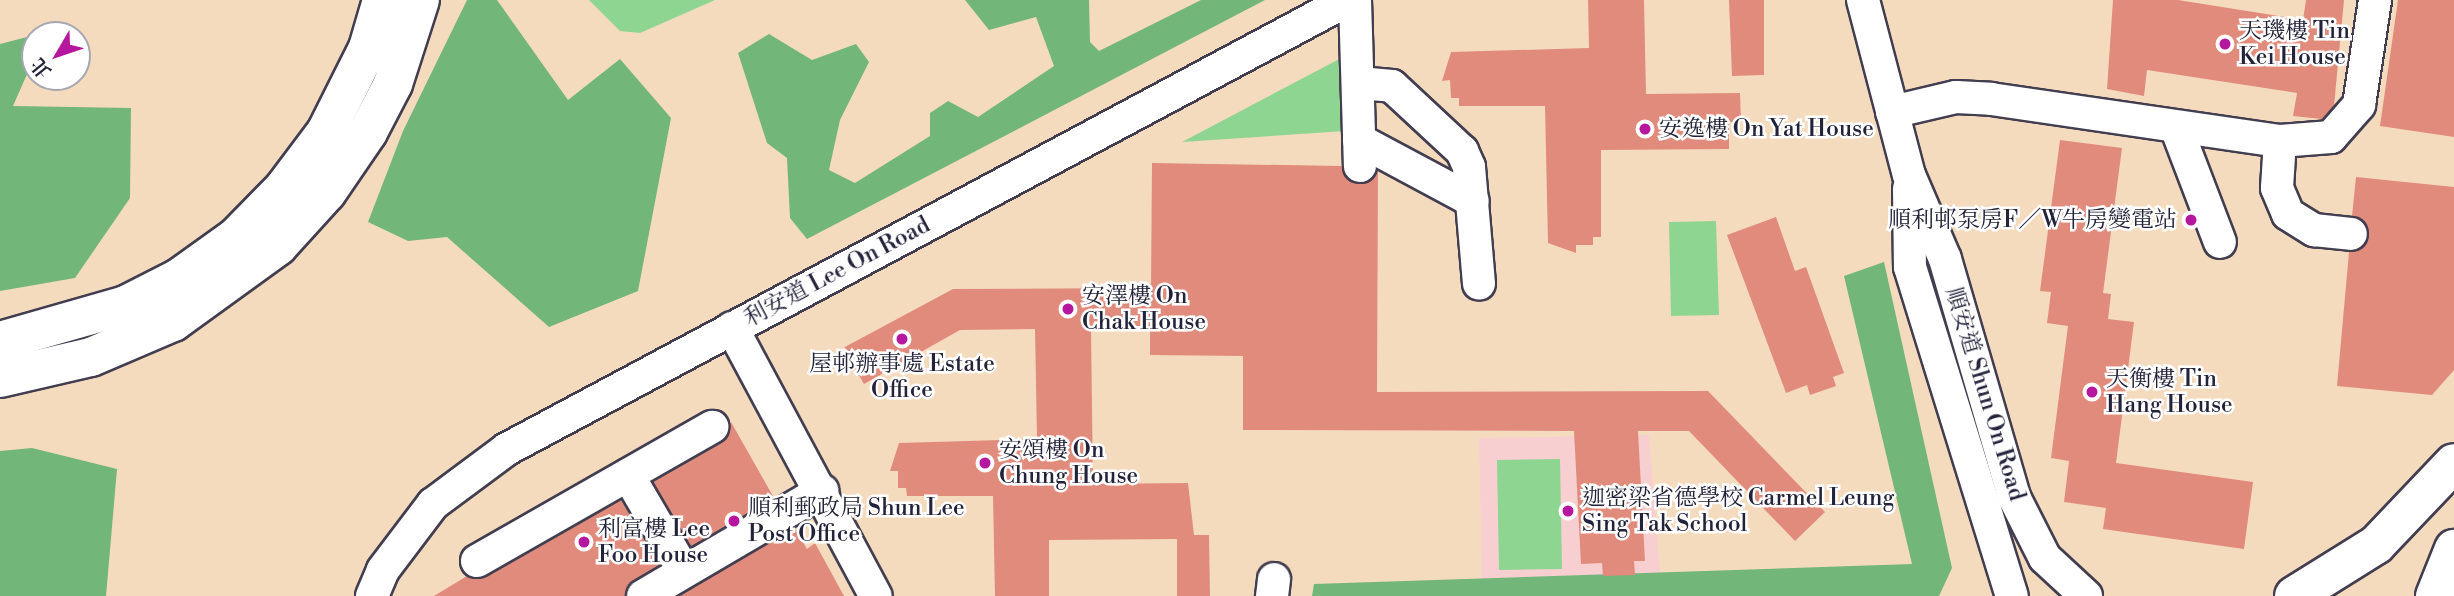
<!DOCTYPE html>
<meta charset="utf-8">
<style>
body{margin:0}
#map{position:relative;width:2454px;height:596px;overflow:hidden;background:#f5dbbe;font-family:"Libre Bodoni","Noto Serif TC",serif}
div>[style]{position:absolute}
.built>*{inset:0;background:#f7cfd1}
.green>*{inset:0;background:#8dd590}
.forest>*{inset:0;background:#72b67a}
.building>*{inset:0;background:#e18b7c}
.roads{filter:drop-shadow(2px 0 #423e4f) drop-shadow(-2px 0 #423e4f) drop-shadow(0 2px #423e4f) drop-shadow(0 -2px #423e4f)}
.minor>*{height:32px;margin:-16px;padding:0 16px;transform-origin:16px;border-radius:16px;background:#fff}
.major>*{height:38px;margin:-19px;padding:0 19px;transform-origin:19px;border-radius:19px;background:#fff}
.dots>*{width:19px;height:19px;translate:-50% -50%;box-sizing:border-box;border:4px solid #fff;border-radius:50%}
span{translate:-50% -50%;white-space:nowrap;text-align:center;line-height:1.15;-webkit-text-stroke:5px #fff;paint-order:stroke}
.poi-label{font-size:23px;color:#22223b}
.left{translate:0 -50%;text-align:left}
.right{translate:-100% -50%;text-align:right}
.street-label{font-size:23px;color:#22223b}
.north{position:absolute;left:21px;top:21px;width:70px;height:70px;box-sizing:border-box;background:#fff;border:2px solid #a7a7b1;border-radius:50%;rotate:231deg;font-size:19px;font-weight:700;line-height:28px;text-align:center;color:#22223b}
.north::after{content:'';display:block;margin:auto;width:24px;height:32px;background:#b5179e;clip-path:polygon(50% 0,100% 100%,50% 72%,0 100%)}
</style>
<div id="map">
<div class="built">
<div style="clip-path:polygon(1649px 435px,1661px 584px,1482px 589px,1479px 438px)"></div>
</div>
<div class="green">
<div style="clip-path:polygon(589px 0,715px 0,640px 33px,620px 31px)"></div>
<div style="clip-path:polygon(1345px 56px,1345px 131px,1182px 142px)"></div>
<div style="clip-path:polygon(1716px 221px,1719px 315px,1671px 316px,1669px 222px)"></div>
<div style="clip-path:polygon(1560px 459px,1562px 569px,1499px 570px,1497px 460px)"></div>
</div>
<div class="forest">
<div style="clip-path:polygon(467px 0,497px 0,568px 100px,620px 59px,671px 118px,638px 291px,549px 327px,447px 237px,408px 241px,368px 222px,403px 131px)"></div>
<div style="clip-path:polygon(965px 0,1089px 0,1090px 42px,1099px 51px,1201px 0,1265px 0,807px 239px,790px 218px,787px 158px,767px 143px,738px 53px,769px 34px,812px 60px,856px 44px,869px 62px,840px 120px,829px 170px,855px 183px,930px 136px,930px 113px,948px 101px,978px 117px,1054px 66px,1036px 17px,989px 30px)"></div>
<div style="clip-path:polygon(35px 35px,35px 56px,13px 106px,131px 108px,130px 198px,75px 278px,0 291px,0 44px)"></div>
<div style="clip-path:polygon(1884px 262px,1952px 568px,1939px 596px,1312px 596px,1314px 584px,1912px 564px,1844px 276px)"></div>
<div style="clip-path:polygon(32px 448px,117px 469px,106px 596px,0 596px,0 451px)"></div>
</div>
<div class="building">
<div style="clip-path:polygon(1588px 0,1644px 0,1646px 94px,1740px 93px,1741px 122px,1729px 122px,1729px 149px,1601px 150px,1601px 237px,1593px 237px,1593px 245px,1576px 245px,1576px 253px,1548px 243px,1545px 106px,1459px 106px,1459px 98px,1451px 98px,1450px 80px,1442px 81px,1451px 52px,1589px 48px)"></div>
<div style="clip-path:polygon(1729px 0,1764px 0,1764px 75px,1732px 76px)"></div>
<div style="clip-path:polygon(2113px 0,2178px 0,2303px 20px,2306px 0,2344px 0,2334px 106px,2322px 119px,2293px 116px,2297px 93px,2147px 70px,2144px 96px,2107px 89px)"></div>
<div style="clip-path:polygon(2398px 0,2454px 0,2454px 137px,2380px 126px)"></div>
<div style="clip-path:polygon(2060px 140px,2122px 148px,2103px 293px,2111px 294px,2108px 319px,2134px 322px,2116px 463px,2253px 482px,2244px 549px,2103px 529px,2106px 508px,2064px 502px,2069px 461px,2051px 458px,2068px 326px,2047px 323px,2051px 292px,2040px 291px)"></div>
<div style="clip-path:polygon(1152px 163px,1342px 166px,1345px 176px,1360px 184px,1378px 171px,1377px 392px,1708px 391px,1825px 512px,1795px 541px,1689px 431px,1638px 431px,1645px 561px,1634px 561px,1635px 575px,1603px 576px,1602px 563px,1581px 564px,1574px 431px,1243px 430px,1243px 356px,1150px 355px,1150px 330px,1091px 329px,1093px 484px,1188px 483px,1194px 535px,1209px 535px,1210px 596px,1177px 596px,1177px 539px,1049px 540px,1049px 596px,995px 596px,993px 496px,907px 496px,906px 488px,898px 488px,898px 471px,890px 471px,899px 443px,1037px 439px,1035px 329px,960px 330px,864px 384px,843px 348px,953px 289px,1151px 288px)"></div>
<div style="clip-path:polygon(2356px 177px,2454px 187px,2454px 370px,2432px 395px,2337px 386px,2349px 252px,2365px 245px,2369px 235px,2362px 220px,2352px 216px)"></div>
<div style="clip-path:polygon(1776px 217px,1795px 271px,1806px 267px,1844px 373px,1833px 377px,1836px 386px,1810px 395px,1807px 385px,1786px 393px,1727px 235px)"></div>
<div style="clip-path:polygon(731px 422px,774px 498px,691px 547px,653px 482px,721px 443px)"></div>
<div style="clip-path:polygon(621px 500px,659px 565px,633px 581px,625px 596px,434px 596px,467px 576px,486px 577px)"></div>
<div style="clip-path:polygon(794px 528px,807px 549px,815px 543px,844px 596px,679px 596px)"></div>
</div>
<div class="roads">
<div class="minor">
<div style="left:1355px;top:0;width:166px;rotate:88.3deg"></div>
<div style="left:1863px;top:0;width:181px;rotate:75.3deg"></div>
<div style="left:1909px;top:175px;width:91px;rotate:66.8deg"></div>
<div style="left:1945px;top:259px;width:248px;rotate:73.8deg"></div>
<div style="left:2014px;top:497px;width:68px;rotate:63.1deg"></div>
<div style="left:2045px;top:558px;width:56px;rotate:42.8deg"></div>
<div style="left:1359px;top:83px;width:33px;rotate:5deg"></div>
<div style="left:1392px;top:86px;width:96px;rotate:42.9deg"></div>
<div style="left:1462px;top:151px;width:17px;rotate:66deg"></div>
<div style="left:1469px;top:167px;width:117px;rotate:85.1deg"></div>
<div style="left:1892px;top:112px;width:66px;rotate:-13.2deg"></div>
<div style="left:1956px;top:97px;width:35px;rotate:3deg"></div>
<div style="left:1991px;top:99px;width:292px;rotate:8.3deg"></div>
<div style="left:2280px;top:141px;width:51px;rotate:-4.5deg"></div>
<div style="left:2331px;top:137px;width:43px;rotate:-48.8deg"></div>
<div style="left:2359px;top:105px;width:106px;rotate:-81.3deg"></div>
<div style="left:2176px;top:127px;width:123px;rotate:69.1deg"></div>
<div style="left:1359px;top:140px;width:129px;rotate:28.2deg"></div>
<div style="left:2280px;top:141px;width:47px;rotate:93.7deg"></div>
<div style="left:2277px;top:188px;width:28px;rotate:67deg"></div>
<div style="left:2288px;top:214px;width:31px;rotate:32deg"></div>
<div style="left:2314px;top:230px;width:37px;rotate:6deg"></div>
<div style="left:1909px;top:189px;width:78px;rotate:89.3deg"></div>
<div style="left:1910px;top:267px;width:344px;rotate:72.8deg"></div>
<div style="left:732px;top:328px;width:304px;rotate:61.8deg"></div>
<div style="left:628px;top:475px;width:111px;rotate:59.7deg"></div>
<div style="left:477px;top:561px;width:271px;rotate:-29.7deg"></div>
<div style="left:372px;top:596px;width:28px;rotate:-67deg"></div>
<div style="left:383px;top:570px;width:83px;rotate:-52.9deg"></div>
<div style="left:433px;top:504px;width:92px;rotate:-36.6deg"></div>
<div style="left:507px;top:449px;width:953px;rotate:-28.1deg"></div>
<div style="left:643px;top:596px;width:208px;rotate:-30.4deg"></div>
<div style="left:1272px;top:596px;width:17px;rotate:-83deg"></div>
</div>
<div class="major">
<div style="left:0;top:341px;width:131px;rotate:-15.9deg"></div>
<div style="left:126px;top:305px;width:59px;rotate:-27deg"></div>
<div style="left:179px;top:278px;width:70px;rotate:-35.7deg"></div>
<div style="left:236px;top:237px;width:69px;rotate:-45.6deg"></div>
<div style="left:284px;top:188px;width:70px;rotate:-53.1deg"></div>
<div style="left:326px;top:132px;width:94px;rotate:-63.4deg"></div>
<div style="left:368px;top:48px;width:50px;rotate:-73.7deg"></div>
<div style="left:0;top:378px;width:93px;rotate:-13deg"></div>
<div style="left:91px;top:357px;width:89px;rotate:-23.1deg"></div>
<div style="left:173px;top:322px;width:130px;rotate:-35.9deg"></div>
<div style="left:278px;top:246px;width:73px;rotate:-47.8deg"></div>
<div style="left:327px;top:192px;width:73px;rotate:-55.7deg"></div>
<div style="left:368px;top:132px;width:54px;rotate:-62.5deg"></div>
<div style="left:393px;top:84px;width:88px;rotate:-72.2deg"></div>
<div style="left:2294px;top:596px;width:97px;rotate:-31.9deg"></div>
<div style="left:2376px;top:545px;width:113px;rotate:-46.4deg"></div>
<div style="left:2435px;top:596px;width:51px;rotate:-68deg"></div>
</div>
</div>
<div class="dots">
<div style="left:2225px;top:44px;background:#b5179e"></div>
<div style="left:1645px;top:129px;background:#b5179e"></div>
<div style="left:2191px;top:220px;background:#b5179e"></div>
<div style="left:1068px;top:309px;background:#b5179e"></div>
<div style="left:902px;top:339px;background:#b5179e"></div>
<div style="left:2092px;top:392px;background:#b5179e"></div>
<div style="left:985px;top:463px;background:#b5179e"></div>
<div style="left:1568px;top:511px;background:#b5179e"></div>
<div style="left:734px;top:521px;background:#b5179e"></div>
<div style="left:584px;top:542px;background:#b5179e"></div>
</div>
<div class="poi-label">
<span class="left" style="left:2239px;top:44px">天璣樓 Tin<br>Kei House</span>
<span class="left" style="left:1659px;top:129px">安逸樓 On Yat House</span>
<span class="right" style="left:2177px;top:220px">順利邨泵房F／W牛房變電站</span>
<span class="left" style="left:1082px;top:309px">安澤樓 On<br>Chak House</span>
<span style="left:902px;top:377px">屋邨辦事處 Estate<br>Office</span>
<span class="left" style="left:2106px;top:392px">天衡樓 Tin<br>Hang House</span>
<span class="left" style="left:999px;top:463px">安頌樓 On<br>Chung House</span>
<span class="left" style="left:1582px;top:511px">迦密梁省德學校 Carmel Leung<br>Sing Tak School</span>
<span class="left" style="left:748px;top:521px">順利郵政局 Shun Lee<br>Post Office</span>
<span class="left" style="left:598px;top:542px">利富樓 Lee<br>Foo House</span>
</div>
<div class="street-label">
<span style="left:837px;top:272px;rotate:-28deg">利安道 Lee On Road</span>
<span style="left:1985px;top:394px;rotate:73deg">順安道 Shun On Road</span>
</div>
<div class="north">北</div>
</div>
